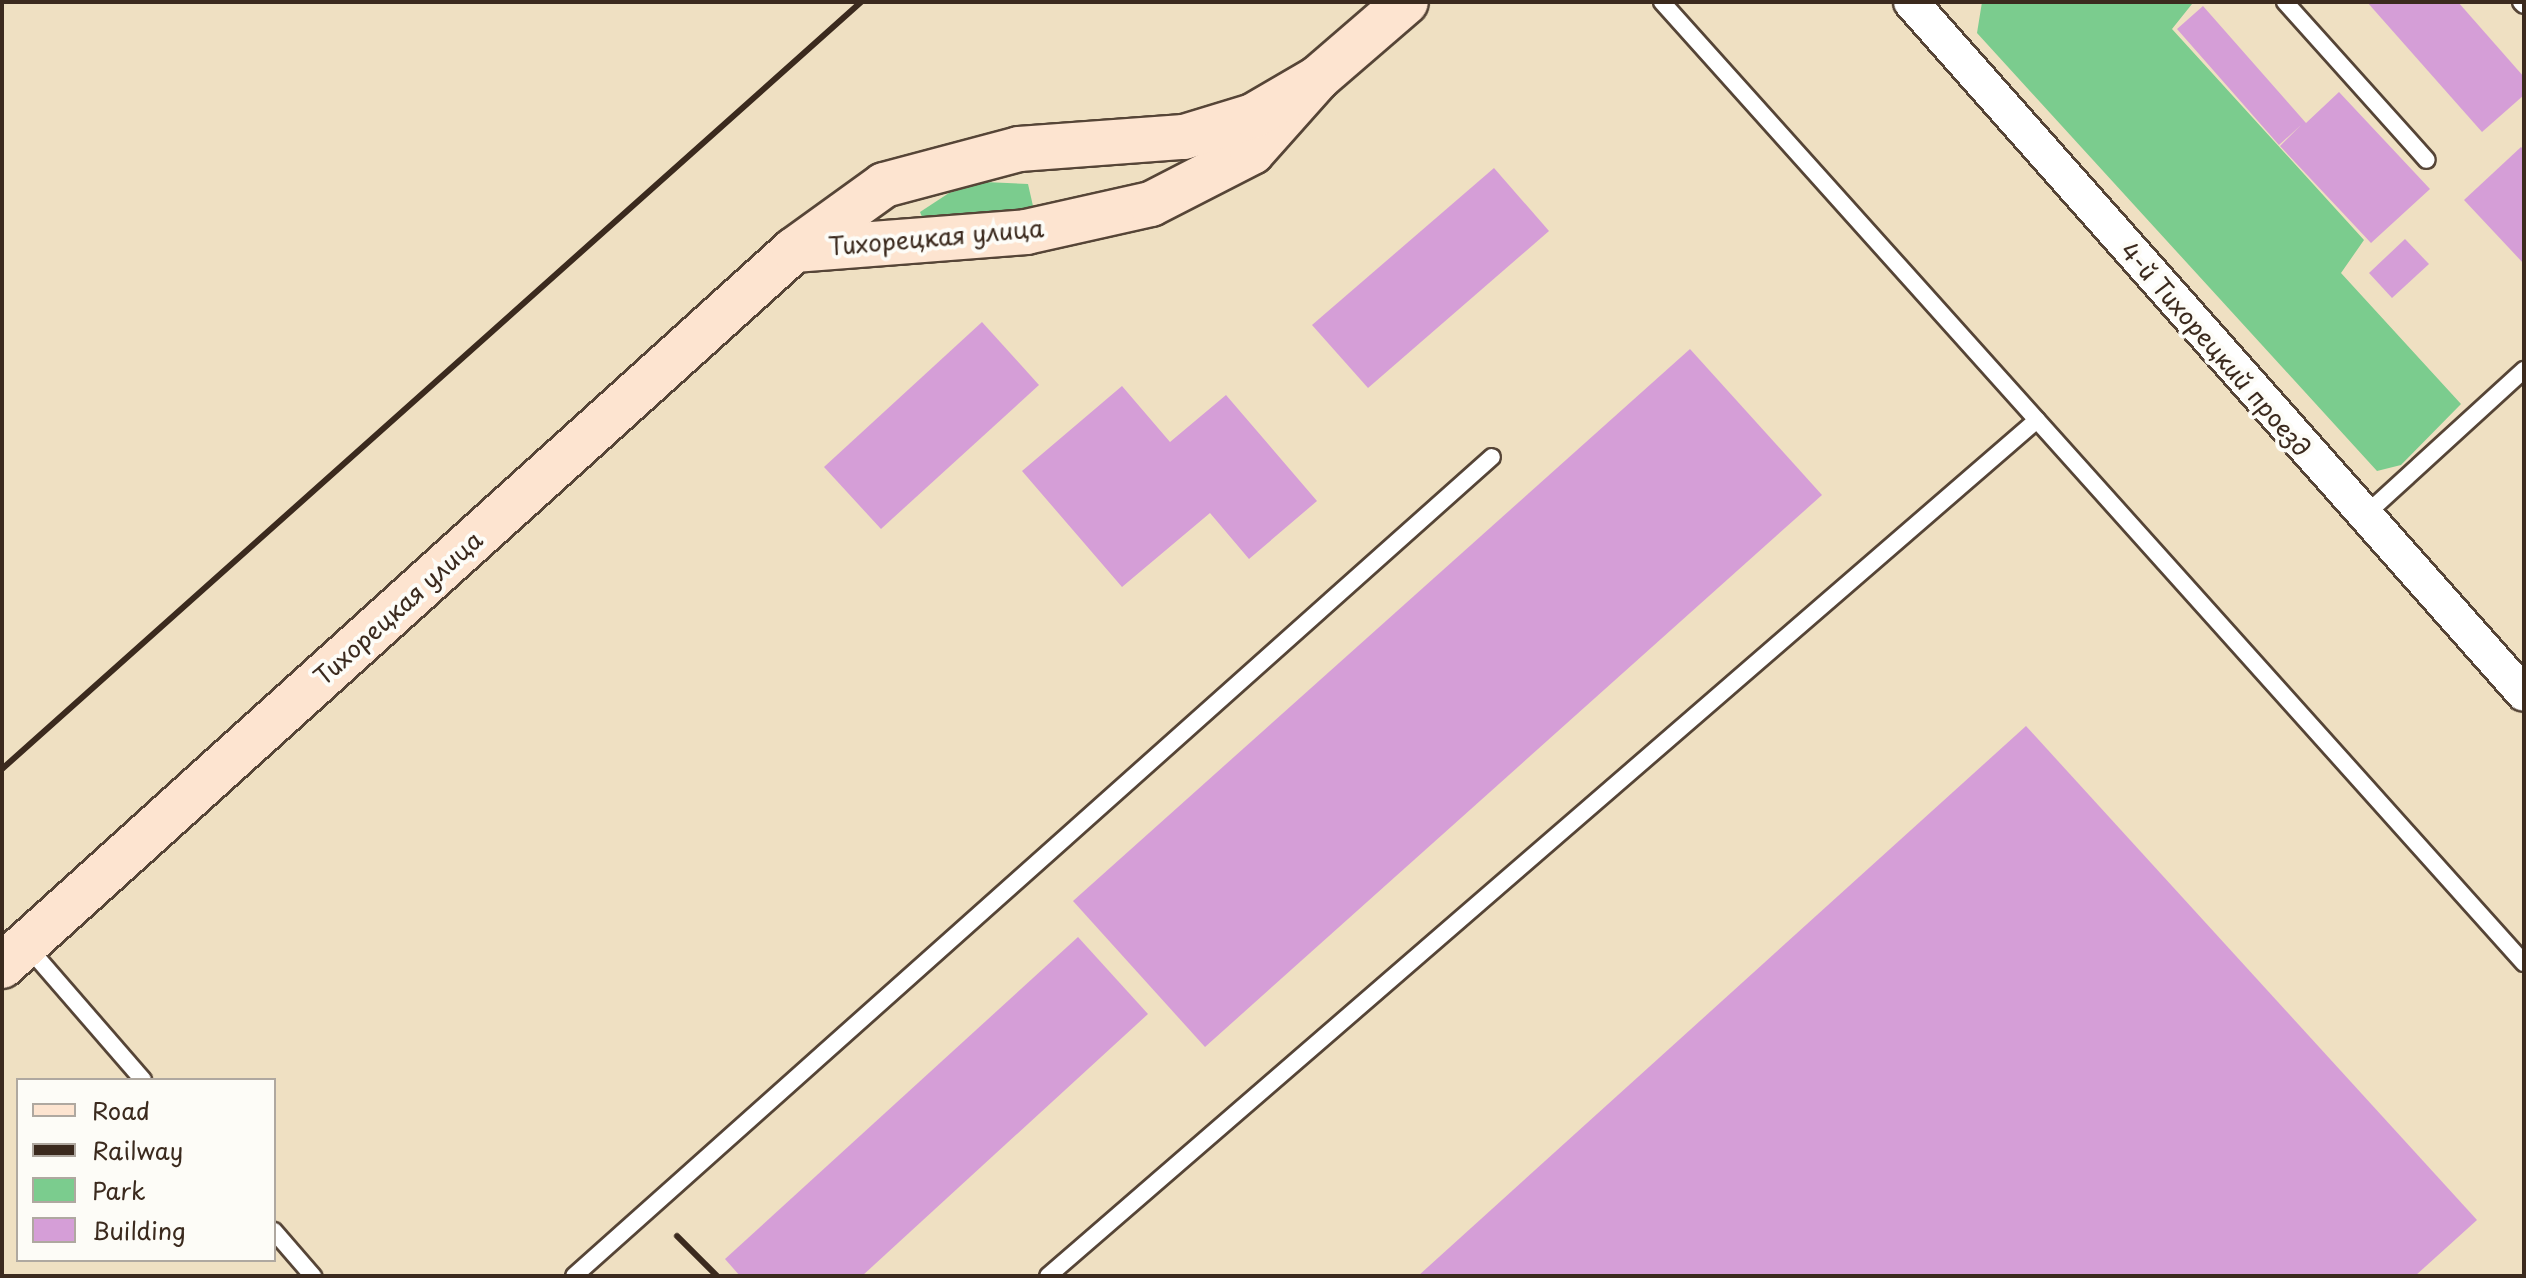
<!DOCTYPE html>
<meta charset="utf-8">
<style>
body{margin:0}
#map{position:relative;width:2526px;height:1278px;overflow:hidden;background:#efe0c2;font-family:"Playpen Sans",sans-serif}
div>[style]{position:absolute}
.green>*{inset:0;background:#7bcc8e}
.building>*{inset:0;background:#d59ed7}
.roads{filter:drop-shadow(2px 0 #564537) drop-shadow(-2px 0 #564537) drop-shadow(0 2px #564537) drop-shadow(0 -2px #564537)}
.lane>*{height:16px;margin:-8px;padding:0 8px;transform-origin:8px;border-radius:8px;background:#fff}
.street>*{height:34px;margin:-17px;padding:0 17px;transform-origin:17px;border-radius:17px;background:#fff}
.secondary>*{height:44px;margin:-22px;padding:0 22px;transform-origin:22px;border-radius:22px;background:#fde4d0}
.rail>*{height:6px;margin:-3px;padding:0 3px;transform-origin:3px;border-radius:3px;background:#3b2a1e}
span{translate:-50% -50%;white-space:nowrap;text-align:center;line-height:1.15;-webkit-text-stroke:8px #fdfcf7;paint-order:stroke}
.street-label{font-size:24px;color:#3b2a1e}
.frame{position:absolute;inset:0;border:4px solid #3b2a1e;pointer-events:none}
.legend{position:absolute;left:16px;top:1078px;width:260px;height:184px;box-sizing:border-box;background:#fdfcf7;border:2px solid #afa8a0;margin:0;padding:10px 14px;list-style:none;font-size:24px;color:#3b2a1e}
.legend li{display:flex;align-items:center;gap:16px;height:40px}
.legend b{width:40px;border:2px solid #afa8a0}
</style>
<div id="map">
<div class="green">
<div style="clip-path:polygon(1982px 2px,2192px 4px,2172px 29px,2364px 240px,2341px 273px,2461px 404px,2401px 465px,2377px 471px,1977px 33px)"></div>
<div style="clip-path:polygon(985px 182px,1028px 184px,1033px 206px,1016px 212px,925px 224px,920px 212px,949px 193px)"></div>
</div>
<div class="building">
<div style="clip-path:polygon(2367px 2px,2458px 2px,2524px 77px,2524px 95px,2482px 132px)"></div>
<div style="clip-path:polygon(2203px 6px,2306px 123px,2339px 92px,2430px 189px,2371px 243px,2280px 146px,2301px 125px,2279px 145px,2177px 29px)"></div>
<div style="clip-path:polygon(2521px 147px,2524px 150px,2524px 264px,2464px 200px)"></div>
<div style="clip-path:polygon(1494px 168px,1549px 231px,1368px 388px,1312px 325px)"></div>
<div style="clip-path:polygon(2405px 239px,2429px 264px,2392px 298px,2369px 273px)"></div>
<div style="clip-path:polygon(982px 322px,1039px 385px,881px 529px,824px 467px)"></div>
<div style="clip-path:polygon(1690px 349px,1822px 495px,1205px 1047px,1073px 901px)"></div>
<div style="clip-path:polygon(1122px 386px,1170px 442px,1226px 395px,1317px 501px,1249px 559px,1210px 513px,1122px 587px,1022px 471px)"></div>
<div style="clip-path:polygon(2026px 726px,2477px 1220px,2415px 1276px,1418px 1276px)"></div>
<div style="clip-path:polygon(1078px 937px,1148px 1014px,862px 1276px,740px 1276px,725px 1259px)"></div>
</div>
<div class="roads">
<div class="lane">
<div style="left:1662px;top:2px;width:1291px;rotate:48.11deg"></div>
<div style="left:2285px;top:2px;width:212px;rotate:48.1deg"></div>
<div style="left:2521px;top:2px;width:4px;rotate:45deg"></div>
<div style="left:2364px;top:516px;width:217px;rotate:-42.4deg"></div>
<div style="left:27px;top:946px;width:177px;rotate:49.1deg"></div>
<div style="left:274px;top:1231px;width:60px;rotate:49.1deg"></div>
<div style="left:574px;top:1276px;width:1230px;rotate:-41.74deg"></div>
<div style="left:1048px;top:1276px;width:1308px;rotate:-40.88deg"></div>
</div>
<div class="street">
<div style="left:1911px;top:2px;width:924px;rotate:48.46deg"></div>
</div>
<div class="secondary">
<div style="left:794px;top:250px;width:233px;rotate:-4.4deg"></div>
<div style="left:1026px;top:232px;width:128px;rotate:-12.6deg"></div>
<div style="left:1151px;top:204px;width:114px;rotate:-27.2deg"></div>
<div style="left:1252px;top:152px;width:99px;rotate:-48.3deg"></div>
<div style="left:1318px;top:78px;width:116px;rotate:-40.8deg"></div>
<div style="left:2px;top:966px;width:1068px;rotate:-42.11deg"></div>
<div style="left:794px;top:250px;width:111px;rotate:-35.8deg"></div>
<div style="left:884px;top:185px;width:140px;rotate:-14.9deg"></div>
<div style="left:1019px;top:149px;width:165px;rotate:-4.2deg"></div>
<div style="left:1184px;top:137px;width:72px;rotate:-16.9deg"></div>
<div style="left:1253px;top:116px;width:75px;rotate:-30.3deg"></div>
</div>
</div>
<div class="rail">
<div style="left:2px;top:769px;width:1152px;rotate:-41.76deg"></div>
<div style="left:677px;top:1236px;width:57px;rotate:45deg"></div>
</div>
<div class="street-label">
<span style="left:936px;top:237px;rotate:-5deg">Тихорецкая улица</span>
<span style="left:2216px;top:349px;rotate:49deg">4-й Тихорецкий проезд</span>
<span style="left:398px;top:608px;rotate:-42deg">Тихорецкая улица</span>
</div>
<div class="frame"></div>
<ul class="legend">
<li><b style="height:10px;background:#fde4d0"></b>Road</li>
<li><b style="height:10px;background:#3b2a1e"></b>Railway</li>
<li><b style="height:22px;background:#7bcc8e"></b>Park</li>
<li><b style="height:22px;background:#d59ed7"></b>Building</li>
</ul>
</div>
